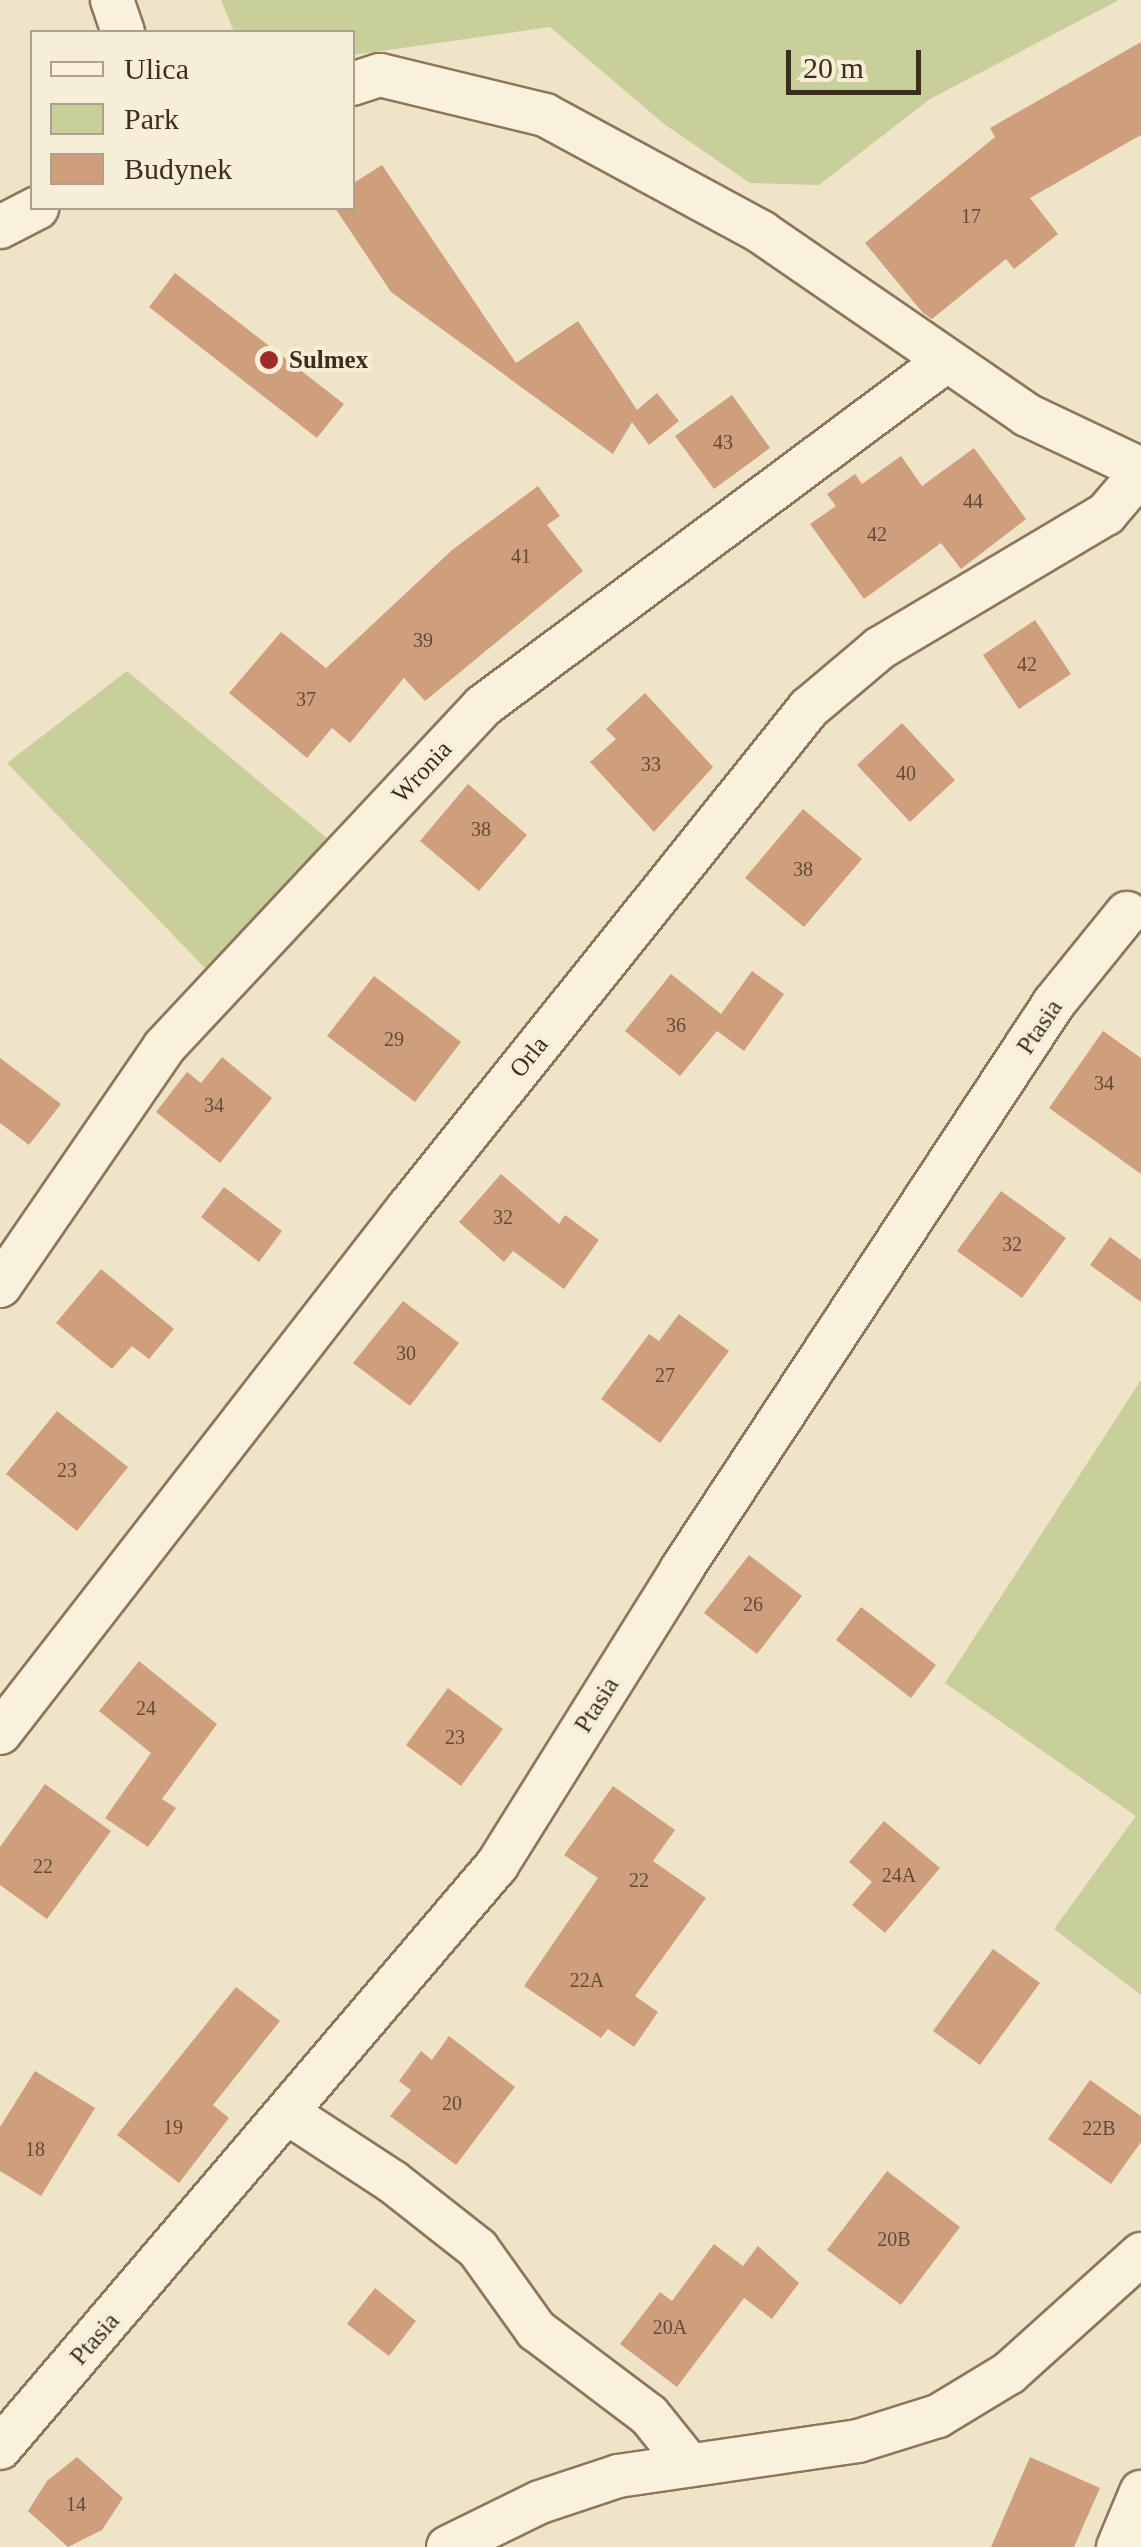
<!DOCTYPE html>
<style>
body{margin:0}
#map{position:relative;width:1141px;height:2547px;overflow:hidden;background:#f0e4c8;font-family:Georgia,serif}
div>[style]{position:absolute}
.green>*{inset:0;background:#c9cf9b}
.building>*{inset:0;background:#cf9f7d}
.roads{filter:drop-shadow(2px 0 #8d765c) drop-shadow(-2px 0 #8d765c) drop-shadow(0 2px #8d765c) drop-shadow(0 -2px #8d765c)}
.street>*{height:42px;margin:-21px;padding:0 21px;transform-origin:21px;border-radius:21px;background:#faf1dc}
.dots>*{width:28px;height:28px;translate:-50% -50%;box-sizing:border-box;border:5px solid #f7eed8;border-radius:50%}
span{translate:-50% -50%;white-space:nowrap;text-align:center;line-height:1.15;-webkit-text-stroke:8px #f7eed8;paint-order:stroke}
.number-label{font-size:20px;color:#624a37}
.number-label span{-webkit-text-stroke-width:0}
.poi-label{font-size:25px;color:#3d2e20;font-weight:700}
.left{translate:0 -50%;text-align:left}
.street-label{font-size:25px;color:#3d2e20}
.legend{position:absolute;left:30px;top:30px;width:325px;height:180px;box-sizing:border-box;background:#f7eed8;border:2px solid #ada18e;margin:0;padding:12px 18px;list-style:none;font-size:30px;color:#3d2e20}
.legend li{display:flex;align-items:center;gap:20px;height:50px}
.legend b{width:50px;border:2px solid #ada18e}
.scale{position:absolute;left:786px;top:50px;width:135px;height:45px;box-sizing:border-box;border:5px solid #3d2e20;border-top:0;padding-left:12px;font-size:30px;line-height:35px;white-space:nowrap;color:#3d2e20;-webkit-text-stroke:8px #f7eed8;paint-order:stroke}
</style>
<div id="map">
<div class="green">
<div style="clip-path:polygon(221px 0,1119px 0,930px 99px,819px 185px,750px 183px,664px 124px,550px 27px,353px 55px,352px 32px,234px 32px)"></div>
<div style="clip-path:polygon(127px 671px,334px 844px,205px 968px,7px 763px)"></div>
<div style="clip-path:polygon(1141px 1380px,1141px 1995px,1054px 1929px,1136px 1816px,945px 1683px)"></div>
</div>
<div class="building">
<div style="clip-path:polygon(1141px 42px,1141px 135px,1030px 198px,1058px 234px,1014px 269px,1006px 259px,932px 319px,923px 313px,865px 243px,995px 137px,990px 128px)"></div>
<div style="clip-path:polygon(382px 165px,516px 363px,578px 321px,637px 410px,657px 393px,679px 421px,649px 445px,632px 422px,613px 454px,391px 292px,335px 208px,352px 208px,352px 184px)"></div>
<div style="clip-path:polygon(175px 273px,344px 404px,317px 438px,149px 307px)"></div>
<div style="clip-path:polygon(732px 395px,770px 448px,714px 489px,675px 436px)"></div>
<div style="clip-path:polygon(974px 448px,1026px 519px,961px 569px,941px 543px,864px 599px,810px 524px,836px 506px,827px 494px,855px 474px,862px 484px,901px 456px,922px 486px)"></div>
<div style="clip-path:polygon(538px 486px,560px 516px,547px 525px,583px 571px,425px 701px,404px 678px,350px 743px,332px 728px,307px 758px,229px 693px,281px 632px,326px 668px,452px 550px)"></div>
<div style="clip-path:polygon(1035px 620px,1071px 674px,1019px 709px,983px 655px)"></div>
<div style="clip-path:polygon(645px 693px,713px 767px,654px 832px,590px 762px,616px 739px,606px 729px)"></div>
<div style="clip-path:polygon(902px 723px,955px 780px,910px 822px,857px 765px)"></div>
<div style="clip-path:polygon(468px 784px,527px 835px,479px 891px,420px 841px)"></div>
<div style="clip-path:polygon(803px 809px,862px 859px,804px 927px,745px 878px)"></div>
<div style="clip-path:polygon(752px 971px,784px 994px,744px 1051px,717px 1031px,680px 1076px,625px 1031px,671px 974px,721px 1014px)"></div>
<div style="clip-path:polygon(374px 976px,461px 1042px,415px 1102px,327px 1036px)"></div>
<div style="clip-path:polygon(1103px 1031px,1141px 1058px,1141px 1174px,1049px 1108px)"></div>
<div style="clip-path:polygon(222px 1057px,272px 1098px,220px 1163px,156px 1112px,187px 1072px,201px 1083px)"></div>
<div style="clip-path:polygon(0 1058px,61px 1104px,29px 1145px,0 1123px)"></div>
<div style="clip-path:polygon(501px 1174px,559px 1224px,565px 1215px,599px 1240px,564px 1289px,513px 1251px,504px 1262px,459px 1222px)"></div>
<div style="clip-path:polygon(224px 1187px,282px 1231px,259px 1262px,201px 1217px)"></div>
<div style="clip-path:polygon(1001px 1191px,1066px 1238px,1022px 1298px,957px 1251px)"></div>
<div style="clip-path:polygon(1110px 1237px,1141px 1260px,1141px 1302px,1090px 1265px)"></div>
<div style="clip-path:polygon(101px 1269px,174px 1329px,149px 1359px,132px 1346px,112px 1369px,56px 1323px)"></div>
<div style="clip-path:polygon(403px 1301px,459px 1343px,410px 1406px,353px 1363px)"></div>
<div style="clip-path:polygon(679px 1314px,729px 1351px,660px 1443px,601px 1399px,649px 1334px,659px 1341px)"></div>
<div style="clip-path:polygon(57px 1411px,128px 1467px,77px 1531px,6px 1474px)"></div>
<div style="clip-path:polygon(749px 1555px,802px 1596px,757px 1654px,704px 1613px)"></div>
<div style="clip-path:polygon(861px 1607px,936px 1665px,911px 1698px,836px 1640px)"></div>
<div style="clip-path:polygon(139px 1661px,217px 1724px,162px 1799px,176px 1808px,148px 1847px,105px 1818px,151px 1753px,99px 1711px)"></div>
<div style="clip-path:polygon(448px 1688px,503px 1729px,461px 1786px,406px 1745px)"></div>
<div style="clip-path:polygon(45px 1784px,111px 1831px,47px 1919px,0 1885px,0 1847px)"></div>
<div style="clip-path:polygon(613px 1786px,675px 1830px,653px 1861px,706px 1898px,635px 1996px,658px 2012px,634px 2047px,608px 2029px,601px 2038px,524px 1986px,598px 1878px,564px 1855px)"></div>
<div style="clip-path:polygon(884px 1821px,940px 1868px,885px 1933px,852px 1905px,872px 1882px,849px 1862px)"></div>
<div style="clip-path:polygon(993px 1949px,1040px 1983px,980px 2065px,933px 2031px)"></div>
<div style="clip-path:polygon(236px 1987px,280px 2021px,213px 2105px,229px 2118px,179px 2183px,117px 2135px)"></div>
<div style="clip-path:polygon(449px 2036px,515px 2087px,456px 2165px,390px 2116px,411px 2090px,399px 2081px,421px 2051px,432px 2060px)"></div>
<div style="clip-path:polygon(35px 2071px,95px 2108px,41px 2196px,0 2171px,0 2127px)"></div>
<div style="clip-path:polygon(1090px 2080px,1141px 2116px,1141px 2142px,1111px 2184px,1048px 2139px)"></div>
<div style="clip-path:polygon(887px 2171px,960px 2227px,901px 2305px,827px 2250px)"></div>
<div style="clip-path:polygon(714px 2244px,743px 2266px,758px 2246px,799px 2283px,772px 2319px,744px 2298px,677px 2387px,620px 2344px,660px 2292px,672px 2301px)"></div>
<div style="clip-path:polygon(375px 2288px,416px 2321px,389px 2356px,347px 2324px)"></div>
<div style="clip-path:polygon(77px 2457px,123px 2498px,102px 2530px,68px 2547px,28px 2511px,47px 2481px)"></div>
<div style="clip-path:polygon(1030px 2457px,1100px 2488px,1074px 2547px,991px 2547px)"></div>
</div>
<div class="roads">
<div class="street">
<div style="left:112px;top:0;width:34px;rotate:71deg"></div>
<div style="left:352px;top:84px;width:29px;rotate:-18deg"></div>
<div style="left:380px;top:75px;width:170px;rotate:13.6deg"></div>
<div style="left:545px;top:115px;width:246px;rotate:28.4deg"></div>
<div style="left:761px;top:232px;width:323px;rotate:34.5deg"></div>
<div style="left:1027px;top:415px;width:126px;rotate:25.3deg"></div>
<div style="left:0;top:227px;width:42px;rotate:-27.2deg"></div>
<div style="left:0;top:1286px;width:290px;rotate:-55.5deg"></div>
<div style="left:164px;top:1047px;width:467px;rotate:-46.9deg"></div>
<div style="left:483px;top:706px;width:577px;rotate:-36.69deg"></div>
<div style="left:0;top:1733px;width:665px;rotate:-52.15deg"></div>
<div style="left:408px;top:1208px;width:641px;rotate:-51.27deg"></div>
<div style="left:809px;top:708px;width:93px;rotate:-40.2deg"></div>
<div style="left:880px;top:648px;width:263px;rotate:-30.7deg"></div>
<div style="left:1106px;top:514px;width:54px;rotate:-49.5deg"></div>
<div style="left:289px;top:2114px;width:124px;rotate:33.2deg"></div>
<div style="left:393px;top:2182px;width:108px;rotate:38.2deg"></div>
<div style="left:478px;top:2249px;width:100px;rotate:54.4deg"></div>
<div style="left:536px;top:2330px;width:141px;rotate:37deg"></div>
<div style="left:649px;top:2415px;width:59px;rotate:51.2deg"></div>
<div style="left:0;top:2448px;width:766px;rotate:-49.55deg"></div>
<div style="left:497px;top:1865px;width:348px;rotate:-58deg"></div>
<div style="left:681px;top:1570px;width:679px;rotate:-56.66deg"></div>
<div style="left:1054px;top:1003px;width:116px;rotate:-51deg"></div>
<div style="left:448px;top:2547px;width:102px;rotate:-26.1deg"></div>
<div style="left:540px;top:2502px;width:82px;rotate:-18.4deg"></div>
<div style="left:618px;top:2476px;width:243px;rotate:-8.3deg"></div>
<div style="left:858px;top:2441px;width:84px;rotate:-17.4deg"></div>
<div style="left:938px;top:2416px;width:83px;rotate:-31.2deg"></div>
<div style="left:1009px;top:2373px;width:178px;rotate:-42deg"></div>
<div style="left:1118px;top:2547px;width:60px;rotate:-67.3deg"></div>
</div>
</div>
<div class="dots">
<div style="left:269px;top:360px;background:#9e2a2b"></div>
</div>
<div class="number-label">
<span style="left:971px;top:216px">17</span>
<span style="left:723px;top:442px">43</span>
<span style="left:973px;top:501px">44</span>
<span style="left:877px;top:534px">42</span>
<span style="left:521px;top:556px">41</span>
<span style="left:423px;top:640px">39</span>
<span style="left:1027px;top:664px">42</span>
<span style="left:306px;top:699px">37</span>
<span style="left:651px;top:764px">33</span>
<span style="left:906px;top:773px">40</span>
<span style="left:481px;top:829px">38</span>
<span style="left:803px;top:869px">38</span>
<span style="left:676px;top:1025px">36</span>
<span style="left:394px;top:1039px">29</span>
<span style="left:1104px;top:1083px">34</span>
<span style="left:214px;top:1105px">34</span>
<span style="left:503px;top:1217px">32</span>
<span style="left:1012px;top:1244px">32</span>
<span style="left:406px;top:1353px">30</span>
<span style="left:665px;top:1375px">27</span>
<span style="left:67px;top:1470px">23</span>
<span style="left:753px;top:1604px">26</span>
<span style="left:146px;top:1708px">24</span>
<span style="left:455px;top:1737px">23</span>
<span style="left:43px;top:1866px">22</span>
<span style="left:899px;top:1875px">24A</span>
<span style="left:639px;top:1880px">22</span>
<span style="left:587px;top:1980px">22A</span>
<span style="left:452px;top:2103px">20</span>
<span style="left:173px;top:2127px">19</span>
<span style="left:1099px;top:2128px">22B</span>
<span style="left:35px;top:2149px">18</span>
<span style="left:894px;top:2239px">20B</span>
<span style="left:670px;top:2327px">20A</span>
<span style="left:76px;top:2504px">14</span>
</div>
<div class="poi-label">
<span class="left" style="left:289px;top:360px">Sulmex</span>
</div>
<div class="street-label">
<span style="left:422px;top:772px;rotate:-47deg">Wronia</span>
<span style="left:1040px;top:1027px;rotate:-56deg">Ptasia</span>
<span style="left:529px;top:1057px;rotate:-51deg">Orla</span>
<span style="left:597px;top:1705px;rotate:-58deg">Ptasia</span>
<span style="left:95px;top:2339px;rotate:-49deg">Ptasia</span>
</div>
<ul class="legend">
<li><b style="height:12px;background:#faf1dc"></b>Ulica</li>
<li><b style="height:28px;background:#c9cf9b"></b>Park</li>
<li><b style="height:28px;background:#cf9f7d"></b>Budynek</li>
</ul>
<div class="scale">20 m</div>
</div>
